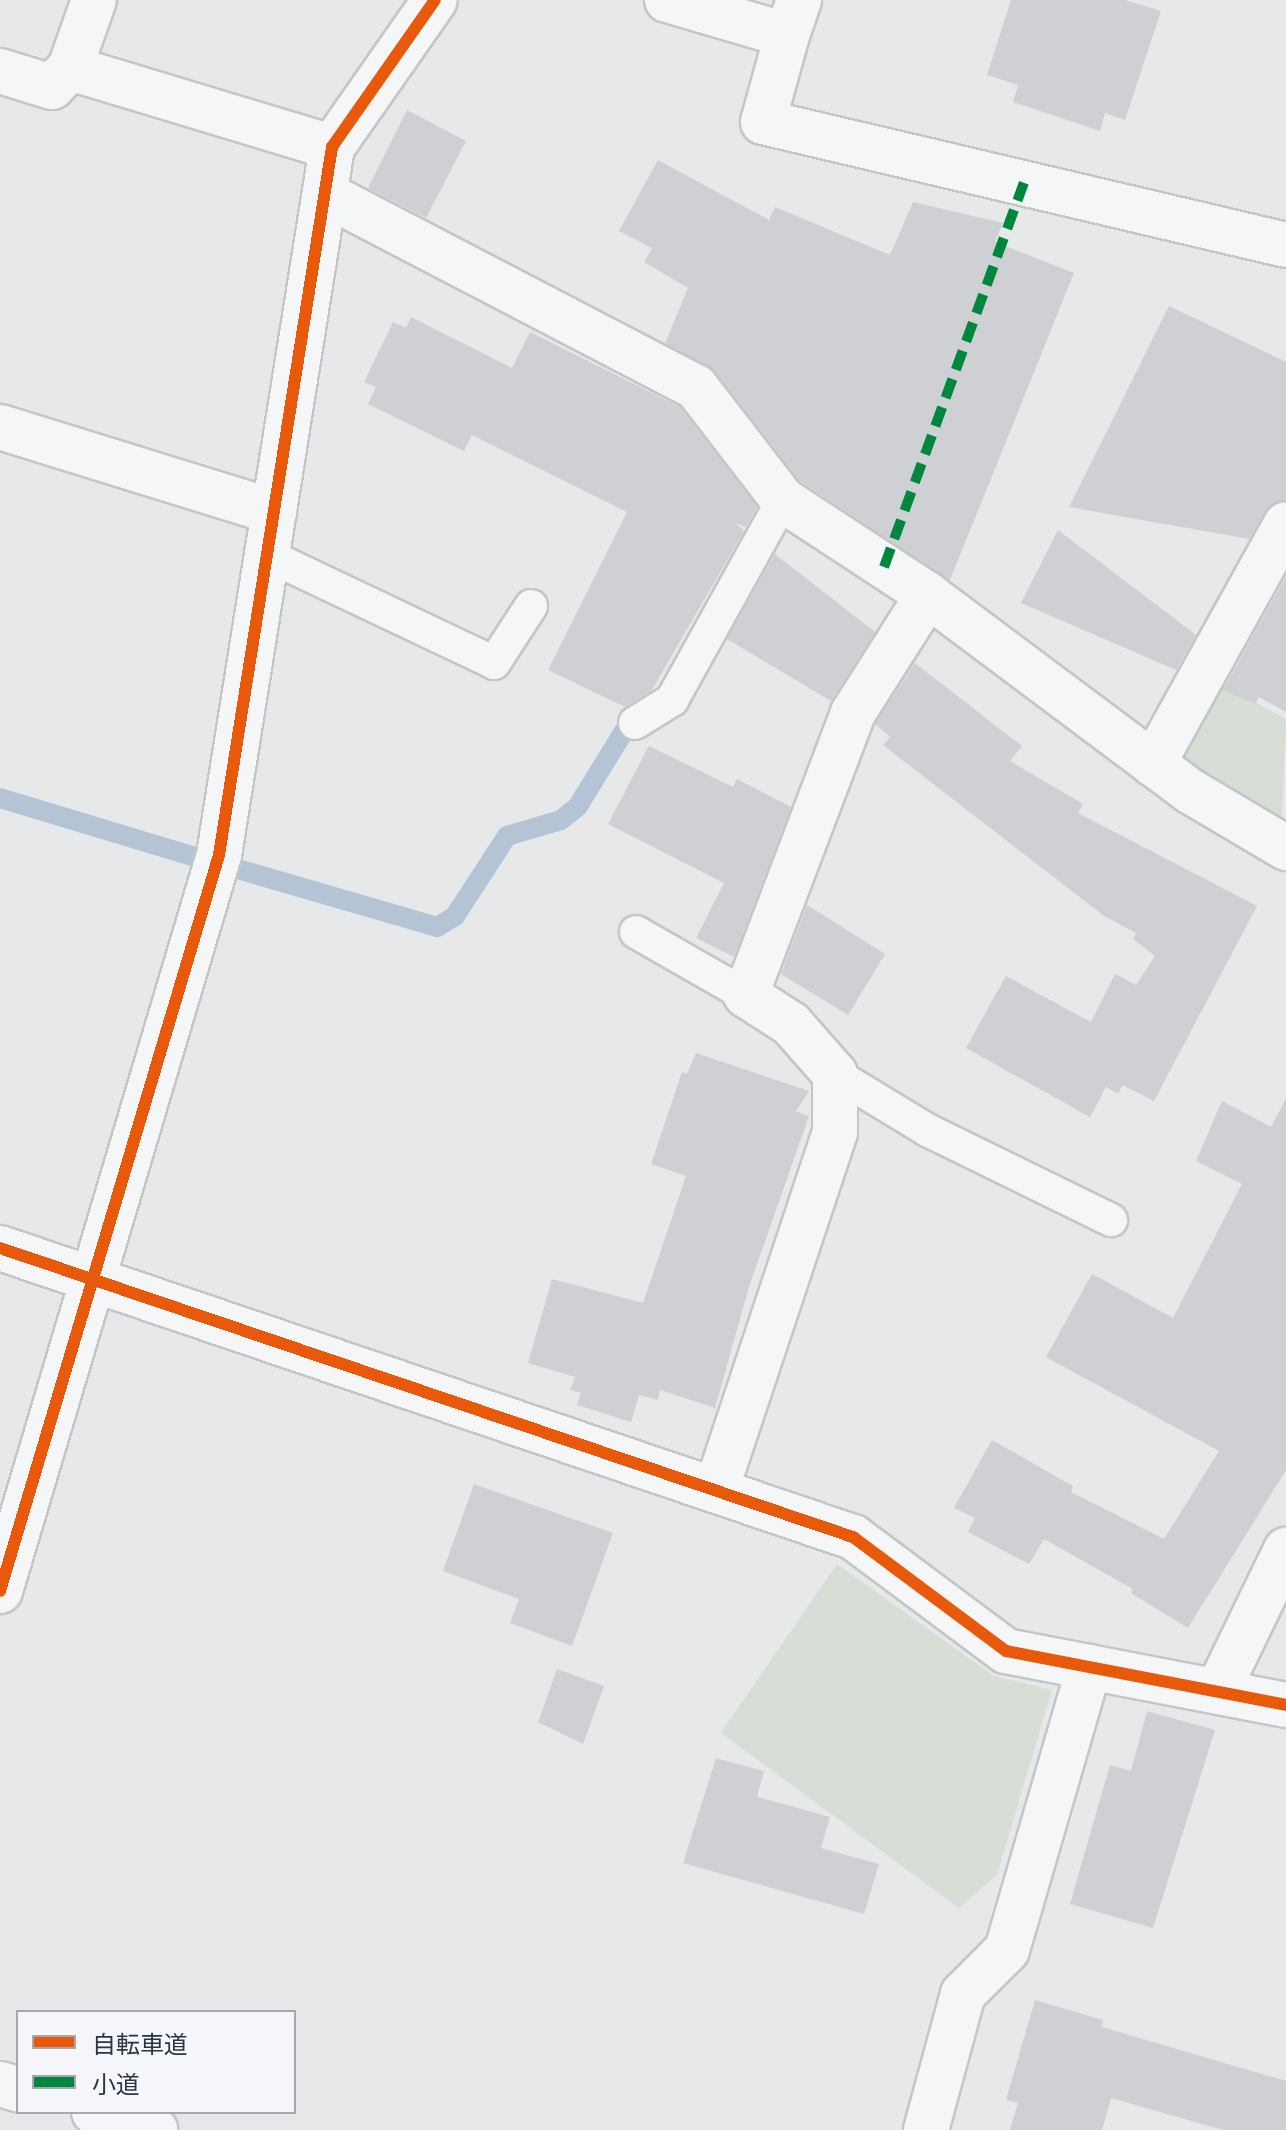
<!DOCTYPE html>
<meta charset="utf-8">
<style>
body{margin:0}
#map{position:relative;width:1286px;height:2130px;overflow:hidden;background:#e6e8ea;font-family:Inter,"Noto Sans JP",sans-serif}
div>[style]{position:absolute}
.green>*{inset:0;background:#d6ded6}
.stream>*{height:20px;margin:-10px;padding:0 10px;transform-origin:10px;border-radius:10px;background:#b4c4d5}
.building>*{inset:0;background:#ced0d3}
.roads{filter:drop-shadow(2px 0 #c4c6c8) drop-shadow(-2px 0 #c4c6c8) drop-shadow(0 2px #c4c6c8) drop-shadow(0 -2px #c4c6c8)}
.lane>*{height:32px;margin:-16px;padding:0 16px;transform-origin:16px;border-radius:16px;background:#f5f6f7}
.street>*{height:44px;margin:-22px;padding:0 22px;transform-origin:22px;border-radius:22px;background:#f5f6f7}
.quiet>*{height:10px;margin-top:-5px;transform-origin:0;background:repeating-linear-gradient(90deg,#00873e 0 20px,transparent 0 30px)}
.cycleway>*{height:12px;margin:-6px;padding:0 6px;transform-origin:6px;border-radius:6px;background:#e8590c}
span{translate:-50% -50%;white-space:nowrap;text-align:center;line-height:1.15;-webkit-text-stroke:6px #f4f6f9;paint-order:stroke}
.legend{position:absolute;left:16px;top:2010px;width:280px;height:104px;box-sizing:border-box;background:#f4f6f9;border:2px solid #a4a8b1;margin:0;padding:10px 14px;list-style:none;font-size:24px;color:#2b3445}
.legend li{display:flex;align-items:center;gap:16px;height:40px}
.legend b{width:40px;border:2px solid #a4a8b1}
</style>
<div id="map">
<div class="green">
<div style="clip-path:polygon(1214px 680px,1286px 719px,1282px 822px,1173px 755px)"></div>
<div style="clip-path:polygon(837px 1564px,994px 1676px,1052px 1690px,997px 1875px,959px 1908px,721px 1733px)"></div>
</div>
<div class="stream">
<div style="left:0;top:798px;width:205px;rotate:16.8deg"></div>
<div style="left:241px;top:870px;width:204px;rotate:16.2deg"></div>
<div style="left:437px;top:927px;width:21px;rotate:-31deg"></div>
<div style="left:455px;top:916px;width:95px;rotate:-57deg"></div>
<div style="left:507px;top:836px;width:56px;rotate:-16.5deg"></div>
<div style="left:561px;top:820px;width:22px;rotate:-39deg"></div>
<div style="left:578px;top:806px;width:92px;rotate:-58.4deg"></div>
</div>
<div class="building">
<div style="clip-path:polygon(1011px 0,1125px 0,1161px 11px,1125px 120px,1105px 113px,1100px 131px,1013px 102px,1018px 85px,987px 75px)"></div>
<div style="clip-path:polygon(407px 110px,466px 141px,426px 218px,368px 188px)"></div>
<div style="clip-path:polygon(658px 160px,769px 220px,775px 207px,890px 255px,913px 202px,1003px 223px,995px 242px,1074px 273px,950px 580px,800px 481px,715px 371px,665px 343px,688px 288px,644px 262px,652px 248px,619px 231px)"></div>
<div style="clip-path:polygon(1169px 306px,1286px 362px,1286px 499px,1265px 511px,1249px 539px,1069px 507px)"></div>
<div style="clip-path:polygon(411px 317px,512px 368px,530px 332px,680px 407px,757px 507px,746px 527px,735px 523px,744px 531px,652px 690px,625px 707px,548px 670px,627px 512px,472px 435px,464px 451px,368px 404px,376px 387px,364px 382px,393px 322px,406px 328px)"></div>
<div style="clip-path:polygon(1058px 530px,1196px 635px,1176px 670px,1021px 603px)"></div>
<div style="clip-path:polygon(775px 554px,875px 632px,831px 701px,727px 639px)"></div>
<div style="clip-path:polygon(1286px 576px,1286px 712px,1259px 697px,1255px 704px,1223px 690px)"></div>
<div style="clip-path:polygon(915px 663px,1022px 746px,1010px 761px,1083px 804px,1078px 813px,1257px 906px,1154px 1101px,1123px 1085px,1118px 1094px,1106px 1087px,1090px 1117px,966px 1048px,1006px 976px,1091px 1022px,1115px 974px,1136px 985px,1155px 956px,1133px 939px,1136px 933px,1104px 916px,883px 745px,890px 737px,875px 724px)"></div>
<div style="clip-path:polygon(649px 746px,733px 787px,737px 779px,791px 807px,734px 957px,696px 938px,724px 883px,608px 824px)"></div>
<div style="clip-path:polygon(807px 905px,885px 954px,848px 1015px,781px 974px)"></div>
<div style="clip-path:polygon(696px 1053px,809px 1091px,796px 1111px,809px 1116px,749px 1287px,715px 1408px,660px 1390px,658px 1400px,639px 1395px,631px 1422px,577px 1405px,581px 1393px,570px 1390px,575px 1377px,528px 1363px,552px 1279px,643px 1303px,686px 1176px,651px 1164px,682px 1072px,687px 1074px)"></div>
<div style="clip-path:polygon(1286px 1098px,1286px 1470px,1188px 1628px,1131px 1593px,1133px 1589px,1044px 1539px,1029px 1564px,968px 1532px,975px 1518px,954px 1508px,992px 1440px,1073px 1486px,1071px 1492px,1164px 1539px,1219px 1451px,1046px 1357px,1092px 1274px,1173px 1318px,1242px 1184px,1196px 1161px,1222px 1101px,1271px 1127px)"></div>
<div style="clip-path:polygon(474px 1484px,613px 1533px,572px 1646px,510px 1623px,519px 1599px,443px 1571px)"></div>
<div style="clip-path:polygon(557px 1669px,604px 1686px,583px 1744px,538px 1722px)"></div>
<div style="clip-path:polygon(1147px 1711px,1215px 1730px,1153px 1928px,1070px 1904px,1110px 1765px,1131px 1771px)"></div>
<div style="clip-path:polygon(716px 1758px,764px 1771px,757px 1797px,830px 1817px,821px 1848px,879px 1864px,864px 1914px,683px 1863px)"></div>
<div style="clip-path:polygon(1035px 2000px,1103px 2020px,1102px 2027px,1286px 2081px,1286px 2130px,1223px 2130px,1111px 2098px,1102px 2130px,1010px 2130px,1018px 2103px,1006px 2100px)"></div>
</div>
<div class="roads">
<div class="lane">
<div style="left:267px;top:555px;width:251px;rotate:25.4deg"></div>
<div style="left:494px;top:663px;width:68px;rotate:-57deg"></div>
<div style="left:635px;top:723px;width:44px;rotate:-31.9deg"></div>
<div style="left:672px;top:700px;width:229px;rotate:-61deg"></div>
<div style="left:636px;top:932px;width:127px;rotate:29.8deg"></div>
<div style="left:835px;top:1074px;width:108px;rotate:31.3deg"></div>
<div style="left:927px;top:1130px;width:205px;rotate:26.1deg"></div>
</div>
<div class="street">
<div style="left:667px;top:0;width:125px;rotate:16.3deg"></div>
<div style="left:787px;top:35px;width:37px;rotate:-71deg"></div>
<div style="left:787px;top:35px;width:90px;rotate:105.4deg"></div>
<div style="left:763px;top:122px;width:537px;rotate:13.23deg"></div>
<div style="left:70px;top:68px;width:274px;rotate:16.8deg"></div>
<div style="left:0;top:71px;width:54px;rotate:17.1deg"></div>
<div style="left:52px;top:87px;width:26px;rotate:-47deg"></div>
<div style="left:70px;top:68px;width:72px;rotate:-70.6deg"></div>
<div style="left:325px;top:194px;width:418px;rotate:27.5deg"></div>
<div style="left:696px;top:387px;width:143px;rotate:52.4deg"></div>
<div style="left:783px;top:500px;width:173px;rotate:33.2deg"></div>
<div style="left:928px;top:595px;width:327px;rotate:36.8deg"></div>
<div style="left:1190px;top:791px;width:112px;rotate:30.7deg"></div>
<div style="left:0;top:427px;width:287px;rotate:17.2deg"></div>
<div style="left:1153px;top:764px;width:274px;rotate:-61deg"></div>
<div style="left:0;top:1248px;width:901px;rotate:18.72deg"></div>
<div style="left:853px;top:1537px;width:191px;rotate:36.7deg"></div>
<div style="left:1006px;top:1651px;width:285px;rotate:10.9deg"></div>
<div style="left:716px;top:1490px;width:377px;rotate:-71.6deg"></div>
<div style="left:835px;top:1132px;width:58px;rotate:-90deg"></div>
<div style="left:835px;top:1074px;width:67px;rotate:-131.3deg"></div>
<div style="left:791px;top:1024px;width:54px;rotate:-147.2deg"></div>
<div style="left:746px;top:995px;width:302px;rotate:-69.2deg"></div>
<div style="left:853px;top:713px;width:140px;rotate:-57.6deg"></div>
<div style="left:0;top:1591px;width:768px;rotate:-73.43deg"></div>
<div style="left:219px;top:855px;width:717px;rotate:-80.93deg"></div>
<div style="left:332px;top:147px;width:179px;rotate:-55deg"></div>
<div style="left:1218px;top:1690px;width:156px;rotate:-64.1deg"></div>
<div style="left:0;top:2084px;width:19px;rotate:16deg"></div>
<div style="left:94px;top:2112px;width:64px;rotate:16.4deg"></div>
<div style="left:926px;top:2130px;width:141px;rotate:-74.8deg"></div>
<div style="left:963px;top:1994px;width:62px;rotate:-45deg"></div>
<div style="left:1007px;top:1950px;width:295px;rotate:-73.8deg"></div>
</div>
</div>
<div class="quiet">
<div style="left:884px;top:567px;width:409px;rotate:-70deg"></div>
</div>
<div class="cycleway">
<div style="left:0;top:1248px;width:901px;rotate:18.72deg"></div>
<div style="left:853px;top:1537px;width:191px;rotate:36.7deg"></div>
<div style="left:1006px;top:1651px;width:285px;rotate:10.9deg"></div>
<div style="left:0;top:1591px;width:768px;rotate:-73.43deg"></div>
<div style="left:219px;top:855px;width:717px;rotate:-80.93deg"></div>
<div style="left:332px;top:147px;width:179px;rotate:-55deg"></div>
</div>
<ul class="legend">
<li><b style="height:10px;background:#e8590c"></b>自転車道</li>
<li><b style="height:10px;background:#00873e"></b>小道</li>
</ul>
</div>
